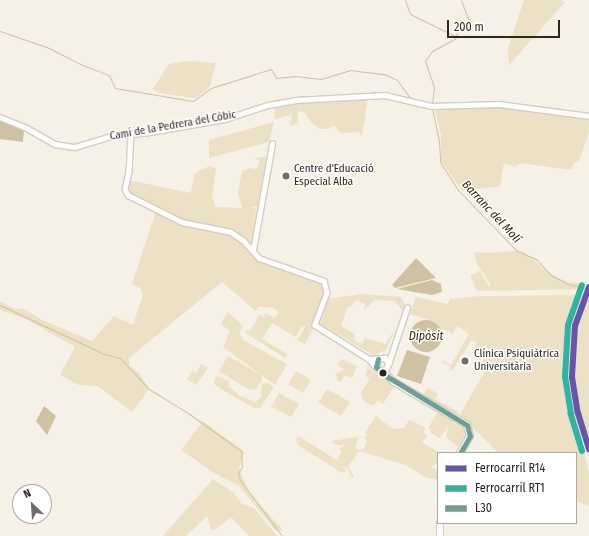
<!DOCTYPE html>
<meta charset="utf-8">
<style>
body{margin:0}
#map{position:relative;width:589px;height:536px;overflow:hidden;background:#f5f1e6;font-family:"Fira Sans Condensed",sans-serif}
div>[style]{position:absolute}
.green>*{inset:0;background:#ece0c5}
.water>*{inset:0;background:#cec2a2}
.round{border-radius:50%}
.stream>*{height:1px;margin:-0.5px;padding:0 0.5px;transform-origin:0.5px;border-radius:0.5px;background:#cec2a2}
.roads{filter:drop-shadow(1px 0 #d0cdc4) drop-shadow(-1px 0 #d0cdc4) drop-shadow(0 1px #d0cdc4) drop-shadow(0 -1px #d0cdc4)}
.street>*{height:4.5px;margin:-2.25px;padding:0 2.25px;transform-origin:2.25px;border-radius:2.25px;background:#fefdfb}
.secondary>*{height:6px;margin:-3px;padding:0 3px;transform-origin:3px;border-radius:3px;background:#fefdfb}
.bus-1>*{height:5px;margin:-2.5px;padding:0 2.5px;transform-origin:2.5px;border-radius:2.5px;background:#6e9f95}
.rail-1>*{height:6px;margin:-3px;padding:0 3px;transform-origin:3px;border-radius:3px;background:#6556ac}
.rail-2>*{height:6px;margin:-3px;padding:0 3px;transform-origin:3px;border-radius:3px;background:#2db4a5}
.dots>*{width:11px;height:11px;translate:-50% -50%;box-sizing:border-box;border:2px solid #fff;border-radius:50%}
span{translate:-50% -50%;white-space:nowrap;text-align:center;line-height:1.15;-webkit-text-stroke:3px #fff;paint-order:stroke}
.street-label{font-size:11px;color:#2a2820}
.poi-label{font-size:11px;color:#2a2820}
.left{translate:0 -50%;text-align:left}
.water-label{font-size:12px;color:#352905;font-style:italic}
.legend{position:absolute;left:437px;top:452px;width:140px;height:72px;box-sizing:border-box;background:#fff;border:1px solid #aaa9a6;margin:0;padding:5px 7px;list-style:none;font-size:12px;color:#2a2820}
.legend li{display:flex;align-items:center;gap:8px;height:20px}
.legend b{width:20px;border:1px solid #aaa9a6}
.north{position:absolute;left:12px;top:484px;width:40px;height:40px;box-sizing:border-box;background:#fff;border:1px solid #aaa9a6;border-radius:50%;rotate:335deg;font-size:11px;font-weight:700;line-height:16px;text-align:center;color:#2a2820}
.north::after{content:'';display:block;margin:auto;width:14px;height:18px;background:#716e65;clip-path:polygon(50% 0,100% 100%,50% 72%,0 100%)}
.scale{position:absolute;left:447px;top:20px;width:113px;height:18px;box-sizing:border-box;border:2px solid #2a2820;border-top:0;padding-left:5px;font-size:12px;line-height:14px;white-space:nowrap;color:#2a2820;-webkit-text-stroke:3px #fff;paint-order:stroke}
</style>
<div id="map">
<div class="green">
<div style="clip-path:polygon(524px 0,561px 0,565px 2px,509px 65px,508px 48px)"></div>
<div style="clip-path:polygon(186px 61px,216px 63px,210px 86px,205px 91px,195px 98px,158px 93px,153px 89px,169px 64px)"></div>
<div style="clip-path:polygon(368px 98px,362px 135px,358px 132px,340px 133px,334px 125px,329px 129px,321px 129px,312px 124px,306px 114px,301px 111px,297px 112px,298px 123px,290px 126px,292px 115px,275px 119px,274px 105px,296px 102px)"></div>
<div style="clip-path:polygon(482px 106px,589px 118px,589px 132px,579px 161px,574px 163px,571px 170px,521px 163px,515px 167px,504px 163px,500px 186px,462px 191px,441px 161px,441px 135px,435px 109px)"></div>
<div style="clip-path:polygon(274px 122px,269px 142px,209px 158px,209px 140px)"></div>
<div style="clip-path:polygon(266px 157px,258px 206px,251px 207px,256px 209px,256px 212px,251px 244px,232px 230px,181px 221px,130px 195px,127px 187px,129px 181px,133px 181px,191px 193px,194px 174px,209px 166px,216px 168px,212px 197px,216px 207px,242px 208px,238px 193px,242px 171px,251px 168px,255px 170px,260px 161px,255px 158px)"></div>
<div style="clip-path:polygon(156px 211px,179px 223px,236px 237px,260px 261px,318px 281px,325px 290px,312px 331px,305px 344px,297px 340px,305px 327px,302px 326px,296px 337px,272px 323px,262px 339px,284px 352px,287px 356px,285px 358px,244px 332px,247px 330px,250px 331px,260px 314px,263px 317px,266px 313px,275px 318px,279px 312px,270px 307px,258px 307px,256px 311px,222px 282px,129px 358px,129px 365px,139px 373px,149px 389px,132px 412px,98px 386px,79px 385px,60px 375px,75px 347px,26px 319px,0 310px,0 301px,15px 309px,24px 309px,42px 320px,92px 341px,114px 316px,133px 325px,143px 294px,140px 288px,132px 284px)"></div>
<div style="clip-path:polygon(517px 251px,524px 252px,550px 274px,567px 282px,581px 284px,587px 289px,477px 291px,470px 276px,480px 271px,489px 287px,491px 285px,477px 264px,474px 252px,486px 253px)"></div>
<div style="clip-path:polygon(360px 294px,401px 297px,405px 305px,403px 311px,394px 301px,375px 300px,364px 310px,365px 304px,356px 300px,353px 305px,347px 308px,341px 326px,355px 334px,353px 340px,362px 344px,365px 338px,385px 344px,396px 328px,386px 350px,373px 355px,320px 324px,328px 299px)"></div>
<div style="clip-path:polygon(589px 295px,589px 435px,585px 431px,581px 441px,589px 472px,589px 506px,576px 501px,576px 453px,499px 453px,474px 429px,469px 427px,459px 416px,484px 373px,481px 371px,485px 366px,481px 364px,486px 356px,474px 348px,477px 343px,472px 340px,452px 371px,449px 369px,450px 366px,442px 363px,443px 360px,451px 365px,469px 334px,457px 326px,452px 335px,449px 331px,442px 331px,432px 321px,410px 314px,416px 297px,448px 304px,450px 299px,482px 296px)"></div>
<div style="clip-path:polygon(228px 312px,243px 326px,239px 333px,243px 340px,287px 364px,275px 385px,223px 347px,230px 331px,221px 324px)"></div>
<div style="clip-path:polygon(228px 356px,261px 375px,262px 380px,256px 389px,249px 390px,219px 371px)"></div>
<div style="clip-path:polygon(342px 359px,357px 366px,352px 378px,345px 375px,341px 382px,336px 379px,338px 377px,335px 375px,344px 369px,337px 365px)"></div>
<div style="clip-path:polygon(201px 364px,208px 368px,196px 385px,187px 379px,192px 371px,196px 373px)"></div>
<div style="clip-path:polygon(368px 365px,371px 371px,395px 385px,383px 404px,378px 400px,373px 406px,365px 402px,362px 398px,361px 393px,370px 378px,366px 376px)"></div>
<div style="clip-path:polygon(296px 371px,311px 380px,303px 393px,288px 384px)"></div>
<div style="clip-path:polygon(217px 376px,229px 381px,228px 386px,240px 396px,255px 402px,261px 397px,262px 384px,268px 383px,274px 387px,260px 408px,254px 408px,216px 386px,214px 382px)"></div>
<div style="clip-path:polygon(428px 388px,438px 394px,435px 399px,459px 412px,457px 414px,423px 395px)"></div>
<div style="clip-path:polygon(327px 389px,350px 402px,341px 416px,318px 403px)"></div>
<div style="clip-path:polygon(279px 393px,299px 404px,291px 417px,271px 407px)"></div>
<div style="clip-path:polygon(436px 409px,453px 423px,465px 429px,465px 436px,458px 447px,446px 437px,449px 425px,440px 438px,430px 432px,431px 430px,428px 428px,437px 413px)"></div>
<div style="clip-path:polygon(376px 416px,393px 429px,404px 428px,409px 420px,426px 428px,423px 433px,427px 436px,421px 442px,440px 453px,438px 453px,438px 461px,431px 468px,438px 470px,438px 480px,427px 478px,406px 465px,359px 451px,348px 467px,354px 476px,352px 478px,347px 467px,342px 467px,346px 471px,342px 473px,298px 445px,296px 441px,298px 436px,337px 460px,342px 451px,339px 449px,347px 443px,339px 446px,331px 441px,359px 437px,355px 448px,363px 450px,367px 441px,361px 436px,365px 438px,367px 435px,365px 433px)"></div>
<div style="clip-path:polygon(203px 421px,245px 452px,239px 468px,249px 493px,283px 530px,276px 531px,239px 486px,214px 473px,181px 450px)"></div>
<div style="clip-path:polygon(213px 479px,233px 492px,242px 504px,254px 508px,277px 536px,249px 536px,231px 517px,216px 529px,211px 530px,207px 516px,186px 536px,163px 536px)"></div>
</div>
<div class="water">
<div style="clip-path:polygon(0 120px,24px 129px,23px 142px,0 139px)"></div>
<div style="clip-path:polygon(416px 258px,436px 278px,395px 288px,392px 285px)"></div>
<div style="clip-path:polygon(432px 280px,441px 284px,442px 292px,432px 295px,397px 289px)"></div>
<div class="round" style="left:410px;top:320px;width:32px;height:32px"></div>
<div style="clip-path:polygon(407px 350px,430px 357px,421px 384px,397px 376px)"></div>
<div style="clip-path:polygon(44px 406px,56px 416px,47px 435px,36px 421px)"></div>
</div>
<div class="stream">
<div style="left:405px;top:0;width:15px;rotate:70deg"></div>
<div style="left:410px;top:14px;width:50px;rotate:26.1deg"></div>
<div style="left:0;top:31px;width:52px;rotate:19.1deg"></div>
<div style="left:49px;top:48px;width:35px;rotate:27deg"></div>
<div style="left:80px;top:64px;width:31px;rotate:21deg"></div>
<div style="left:109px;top:75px;width:14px;rotate:65deg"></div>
<div style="left:115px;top:88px;width:79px;rotate:9.5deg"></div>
<div style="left:193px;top:101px;width:22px;rotate:-36deg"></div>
<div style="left:211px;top:88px;width:63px;rotate:-17.6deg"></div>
<div style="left:271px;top:69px;width:10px;rotate:61deg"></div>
<div style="left:276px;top:78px;width:20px;rotate:-6deg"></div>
<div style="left:296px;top:76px;width:25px;rotate:7deg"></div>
<div style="left:321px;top:79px;width:30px;rotate:-17deg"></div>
<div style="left:350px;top:70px;width:34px;rotate:7deg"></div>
<div style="left:384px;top:74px;width:14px;rotate:25deg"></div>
<div style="left:397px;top:80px;width:24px;rotate:54deg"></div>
<div style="left:432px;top:104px;width:17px;rotate:-83deg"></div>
<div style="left:434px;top:87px;width:28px;rotate:-109deg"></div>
<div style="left:425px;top:61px;width:12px;rotate:-55deg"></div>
<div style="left:432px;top:51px;width:26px;rotate:-28deg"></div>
<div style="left:455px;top:39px;width:6px;rotate:-72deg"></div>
<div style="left:457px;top:33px;width:17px;rotate:-45deg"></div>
<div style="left:469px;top:21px;width:22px;rotate:-111deg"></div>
<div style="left:432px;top:108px;width:33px;rotate:78deg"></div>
<div style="left:439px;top:140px;width:22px;rotate:87deg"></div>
<div style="left:440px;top:162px;width:33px;rotate:57deg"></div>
<div style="left:458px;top:190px;width:85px;rotate:46deg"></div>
<div style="left:517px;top:251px;width:21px;rotate:23deg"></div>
<div style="left:536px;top:259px;width:22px;rotate:47deg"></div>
<div style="left:551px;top:275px;width:19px;rotate:28deg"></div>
<div style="left:568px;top:284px;width:22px;rotate:13deg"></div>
<div style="left:0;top:305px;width:115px;rotate:25.2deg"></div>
<div style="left:104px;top:354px;width:16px;rotate:14deg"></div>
<div style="left:120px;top:358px;width:42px;rotate:46.9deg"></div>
<div style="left:149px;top:389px;width:46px;rotate:31.6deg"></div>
<div style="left:188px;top:413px;width:65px;rotate:35.6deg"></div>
<div style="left:241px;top:451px;width:16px;rotate:86deg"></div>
<div style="left:242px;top:467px;width:7px;rotate:124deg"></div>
<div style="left:238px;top:473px;width:7px;rotate:74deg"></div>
<div style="left:240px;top:480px;width:70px;rotate:53.1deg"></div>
</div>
<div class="roads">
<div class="street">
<div style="left:0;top:117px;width:29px;rotate:22deg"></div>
<div style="left:27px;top:128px;width:32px;rotate:30deg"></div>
<div style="left:55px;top:144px;width:20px;rotate:9deg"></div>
<div style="left:75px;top:147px;width:41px;rotate:-17.1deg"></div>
<div style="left:114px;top:135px;width:30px;rotate:-4deg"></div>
<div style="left:144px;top:133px;width:82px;rotate:-9.8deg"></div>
<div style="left:225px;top:119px;width:45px;rotate:-18deg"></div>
<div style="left:268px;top:105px;width:27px;rotate:-10deg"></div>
<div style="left:295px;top:100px;width:90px;rotate:-3.2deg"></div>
<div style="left:385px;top:95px;width:47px;rotate:13.4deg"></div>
<div style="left:431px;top:106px;width:68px;rotate:-1.7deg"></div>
<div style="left:499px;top:104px;width:91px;rotate:7.6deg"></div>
<div style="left:131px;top:134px;width:38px;rotate:93deg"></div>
<div style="left:129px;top:172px;width:17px;rotate:103deg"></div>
<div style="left:125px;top:189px;width:7px;rotate:63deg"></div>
<div style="left:128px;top:195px;width:60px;rotate:26.6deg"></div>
<div style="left:182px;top:222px;width:50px;rotate:11.5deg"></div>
<div style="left:231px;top:232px;width:14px;rotate:34deg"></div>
<div style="left:243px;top:240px;width:24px;rotate:48deg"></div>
<div style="left:259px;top:258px;width:69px;rotate:19.5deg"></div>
<div style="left:324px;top:281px;width:12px;rotate:76deg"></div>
<div style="left:327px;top:293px;width:34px;rotate:111deg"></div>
<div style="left:315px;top:325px;width:64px;rotate:32.2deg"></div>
<div style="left:369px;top:359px;width:11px;rotate:49deg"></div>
<div style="left:253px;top:250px;width:108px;rotate:-79.8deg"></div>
<div style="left:369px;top:359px;width:16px;rotate:-4deg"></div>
<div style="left:385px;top:358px;width:6px;rotate:51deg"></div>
<div style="left:389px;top:363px;width:8px;rotate:113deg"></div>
<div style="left:386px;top:370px;width:5px;rotate:169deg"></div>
<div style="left:381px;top:371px;width:6px;rotate:-149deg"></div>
<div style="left:376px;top:368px;width:9px;rotate:-77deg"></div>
<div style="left:389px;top:362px;width:57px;rotate:-71.6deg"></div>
</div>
<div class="secondary">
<div style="left:382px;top:371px;width:16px;rotate:43deg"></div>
<div style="left:394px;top:382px;width:85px;rotate:30.5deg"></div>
<div style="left:467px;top:425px;width:11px;rotate:75deg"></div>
<div style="left:470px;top:436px;width:20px;rotate:120deg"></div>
<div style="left:440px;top:523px;width:13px;rotate:90deg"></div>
</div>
</div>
<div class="bus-1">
<div style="left:378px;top:359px;width:8px;rotate:104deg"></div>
<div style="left:376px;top:367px;width:16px;rotate:40deg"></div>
<div style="left:388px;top:377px;width:92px;rotate:31.3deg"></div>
<div style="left:467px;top:425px;width:11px;rotate:75deg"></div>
<div style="left:470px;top:436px;width:20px;rotate:120deg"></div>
</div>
<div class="rail-1">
<div style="left:589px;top:287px;width:41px;rotate:109.7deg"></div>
<div style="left:575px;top:326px;width:51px;rotate:93.4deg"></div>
<div style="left:572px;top:377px;width:36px;rotate:81deg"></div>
<div style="left:578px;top:413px;width:38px;rotate:73deg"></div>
</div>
<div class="rail-2">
<div style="left:582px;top:451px;width:39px;rotate:-107deg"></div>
<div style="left:571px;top:414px;width:37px;rotate:-99deg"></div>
<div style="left:565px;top:377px;width:52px;rotate:-86.7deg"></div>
<div style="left:568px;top:325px;width:42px;rotate:-70.7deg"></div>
</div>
<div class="dots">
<div style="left:286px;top:176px;background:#716e65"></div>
<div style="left:465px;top:361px;background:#716e65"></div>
<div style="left:383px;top:373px;background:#2a2820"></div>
</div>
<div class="street-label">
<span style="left:173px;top:126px;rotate:-10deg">Camí de la Pedrera del Còbic</span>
</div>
<div class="poi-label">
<span class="left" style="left:294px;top:176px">Centre d'Educació<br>Especial Alba</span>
<span class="left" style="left:474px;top:361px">Clínica Psiquiàtrica<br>Universitària</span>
</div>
<div class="water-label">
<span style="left:491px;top:212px;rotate:47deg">Barranc del Molí</span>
<span style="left:426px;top:337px">Dipòsit</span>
</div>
<ul class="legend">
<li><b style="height:5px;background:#6556ac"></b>Ferrocarril R14</li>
<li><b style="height:5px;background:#2db4a5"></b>Ferrocarril RT1</li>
<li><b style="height:5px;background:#6e9f95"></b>L30</li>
</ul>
<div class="north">N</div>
<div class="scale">200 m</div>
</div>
